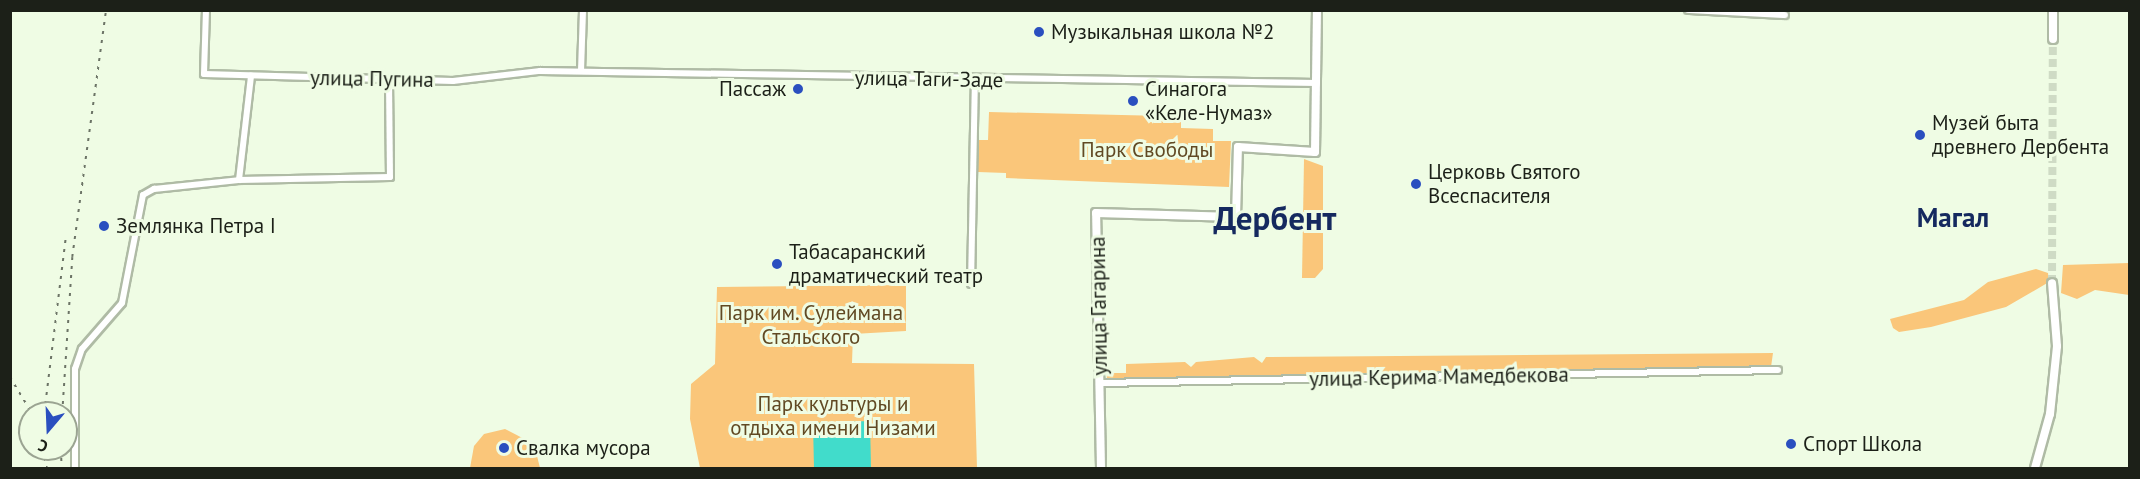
<!DOCTYPE html>
<meta charset="utf-8">
<style>
body{margin:0}
#map{position:relative;width:2140px;height:479px;overflow:hidden;background:#effce4;font-family:"PT Sans",sans-serif}
div>[style]{position:absolute}
.green>*{inset:0;background:#fac67a}
.water>*{inset:0;background:#41dccb}
.trunk-tunnel>*{height:8px;margin-top:-4px;transform-origin:0;background:repeating-linear-gradient(90deg,#cfdbc5 0 8px,transparent 0 12px)}
.roads{filter:drop-shadow(2px 0 #afbba5) drop-shadow(-2px 0 #afbba5) drop-shadow(0 2px #afbba5) drop-shadow(0 -2px #afbba5)}
.tertiary>*{height:6px;margin:-3px;padding:0 3px;transform-origin:3px;border-radius:3px;background:#fff}
.primary>*{height:8px;margin:-4px;padding:0 4px;transform-origin:4px;border-radius:4px;background:#fff}
.trunk>*{height:8px;margin:-4px;padding:0 4px;transform-origin:4px;border-radius:4px;background:#fff}
.rail>*{height:1.5px;margin-top:-0.75px;transform-origin:0;background:repeating-linear-gradient(90deg,#6c7466 0 3px,transparent 0 9px)}
.dots>*{width:16px;height:16px;translate:-50% -50%;box-sizing:border-box;border:3px solid #effce4;border-radius:50%}
span{translate:-50% -50%;white-space:nowrap;text-align:center;line-height:1.15;-webkit-text-stroke:6px #effce4;paint-order:stroke}
.poi-label{font-size:21px;color:#1c2018}
.left{translate:0 -50%;text-align:left}
.right{translate:-100% -50%;text-align:right}
.street-label{font-size:21px;color:#1c2018}
.park-label{font-size:21px;color:#614923}
.district-label{font-size:27px;color:#15295f;font-weight:700}
.town-label{font-size:33px;color:#15295f;font-weight:700}
.frame{position:absolute;inset:0;border:12px solid #1c2018;pointer-events:none}
.north{position:absolute;left:18px;top:401px;width:60px;height:60px;box-sizing:border-box;background:#effce4;border:2px solid #9ba492;border-radius:50%;rotate:199deg;font-size:16px;font-weight:700;line-height:24px;text-align:center;color:#1c2018}
.north::after{content:'';display:block;margin:auto;width:21px;height:27px;background:#2a4fbf;clip-path:polygon(50% 0,100% 100%,50% 72%,0 100%)}
</style>
<div id="map">
<div class="green">
<div style="clip-path:polygon(989px 112px,1164px 116px,1164px 121px,1181px 122px,1181px 128px,1213px 129px,1213px 141px,1231px 141px,1229px 187px,1006px 178px,1006px 173px,978px 172px,978px 140px,988px 140px)"></div>
<div style="clip-path:polygon(1304px 159px,1323px 166px,1323px 269px,1315px 278px,1302px 278px)"></div>
<div style="clip-path:polygon(2129px 263px,2129px 295px,2095px 290px,2077px 299px,2061px 293px,2063px 265px)"></div>
<div style="clip-path:polygon(2036px 269px,2048px 273px,2049px 282px,2006px 307px,1931px 327px,1899px 332px,1893px 328px,1890px 319px,1964px 300px,1988px 282px)"></div>
<div style="clip-path:polygon(906px 285px,906px 331px,853px 334px,852px 363px,974px 364px,977px 468px,700px 468px,690px 419px,691px 384px,715px 364px,717px 287px)"></div>
<div style="clip-path:polygon(1773px 353px,1771px 367px,1151px 379px,1107px 379px,1105px 359px,1111px 373px,1126px 373px,1126px 364px,1185px 362px,1191px 367px,1196px 362px,1254px 357px,1262px 363px,1266px 357px)"></div>
<div style="clip-path:polygon(505px 429px,534px 444px,540px 468px,470px 468px,474px 446px,484px 434px)"></div>
</div>
<div class="water">
<div style="clip-path:polygon(870px 421px,871px 468px,814px 468px,813px 423px)"></div>
</div>
<div class="trunk-tunnel">
<div style="left:2052px;top:283px;width:244px;rotate:-89.8deg"></div>
</div>
<div class="roads">
<div class="tertiary">
<div style="left:206px;top:10px;width:64px;rotate:91.8deg"></div>
<div style="left:204px;top:74px;width:249px;rotate:1.6deg"></div>
<div style="left:453px;top:81px;width:88px;rotate:-6.6deg"></div>
<div style="left:540px;top:71px;width:777px;rotate:0.88deg"></div>
<div style="left:1688px;top:10px;width:97px;rotate:3deg"></div>
<div style="left:581px;top:71px;width:61px;rotate:-88.1deg"></div>
<div style="left:239px;top:180px;width:105px;rotate:-83.4deg"></div>
<div style="left:971px;top:284px;width:204px;rotate:-88.9deg"></div>
<div style="left:1101px;top:383px;width:677px;rotate:-1.1deg"></div>
<div style="left:75px;top:468px;width:99px;rotate:-90deg"></div>
<div style="left:75px;top:369px;width:21px;rotate:-71deg"></div>
<div style="left:82px;top:349px;width:61px;rotate:-49deg"></div>
<div style="left:122px;top:303px;width:110px;rotate:-79deg"></div>
<div style="left:143px;top:195px;width:13px;rotate:-29deg"></div>
<div style="left:154px;top:189px;width:85px;rotate:-6deg"></div>
<div style="left:239px;top:180px;width:151px;rotate:-1.1deg"></div>
<div style="left:390px;top:177px;width:98px;rotate:-90.6deg"></div>
</div>
<div class="primary">
<div style="left:1315px;top:152px;width:142px;rotate:-89.2deg"></div>
<div style="left:1101px;top:468px;width:255px;rotate:-91.1deg"></div>
<div style="left:1096px;top:213px;width:140px;rotate:1.6deg"></div>
<div style="left:1236px;top:217px;width:70px;rotate:-88.4deg"></div>
<div style="left:1238px;top:147px;width:77px;rotate:3.7deg"></div>
</div>
<div class="trunk">
<div style="left:2053px;top:39px;width:29px;rotate:-90deg"></div>
<div style="left:2035px;top:468px;width:56px;rotate:-74.5deg"></div>
<div style="left:2050px;top:414px;width:68px;rotate:-84.1deg"></div>
<div style="left:2057px;top:346px;width:63px;rotate:-94.5deg"></div>
</div>
</div>
<div class="rail">
<div style="left:10px;top:377px;width:42px;rotate:58.6deg"></div>
<div style="left:44px;top:413px;width:179px;rotate:-83deg"></div>
<div style="left:62px;top:413px;width:156px;rotate:-86.3deg"></div>
<div style="left:72px;top:257px;width:249px;rotate:-82.2deg"></div>
<div style="left:43px;top:449px;width:19px;rotate:78deg"></div>
<div style="left:61px;top:449px;width:19px;rotate:87deg"></div>
</div>
<div class="dots">
<div style="left:1039px;top:32px;background:#2a4fbf"></div>
<div style="left:798px;top:89px;background:#2a4fbf"></div>
<div style="left:1133px;top:101px;background:#2a4fbf"></div>
<div style="left:1920px;top:135px;background:#2a4fbf"></div>
<div style="left:1416px;top:184px;background:#2a4fbf"></div>
<div style="left:104px;top:226px;background:#2a4fbf"></div>
<div style="left:777px;top:264px;background:#2a4fbf"></div>
<div style="left:1791px;top:444px;background:#2a4fbf"></div>
<div style="left:504px;top:448px;background:#2a4fbf"></div>
</div>
<div class="poi-label">
<span class="left" style="left:1051px;top:32px">Музыкальная школа №2</span>
<span class="right" style="left:786px;top:89px">Пассаж</span>
<span class="left" style="left:1145px;top:101px">Синагога<br>«Келе-Нумаз»</span>
<span class="left" style="left:1932px;top:135px">Музей быта<br>древнего Дербента</span>
<span class="left" style="left:1428px;top:184px">Церковь Святого<br>Всеспасителя</span>
<span class="left" style="left:116px;top:226px">Землянка Петра I</span>
<span class="left" style="left:789px;top:264px">Табасаранский<br>драматический театр</span>
<span class="left" style="left:1803px;top:444px">Спорт Школа</span>
<span class="left" style="left:516px;top:448px">Свалка мусора</span>
</div>
<div class="street-label">
<span style="left:372px;top:79px;rotate:1deg">улица Пугина</span>
<span style="left:929px;top:79px;rotate:1deg">улица Таги-Заде</span>
<span style="left:1099px;top:306px;rotate:-91deg">улица Гагарина</span>
<span style="left:1439px;top:377px;rotate:-1deg">улица Керима Мамедбекова</span>
</div>
<div class="park-label">
<span style="left:1147px;top:150px">Парк Свободы</span>
<span style="left:811px;top:325px">Парк им. Сулеймана<br>Стальского</span>
<span style="left:833px;top:416px">Парк культуры и<br>отдыха имени Низами</span>
</div>
<div class="district-label">
<span style="left:1953px;top:218px">Магал</span>
</div>
<div class="town-label">
<span style="left:1275px;top:218px">Дербент</span>
</div>
<div class="frame"></div>
<div class="north">С</div>
</div>
